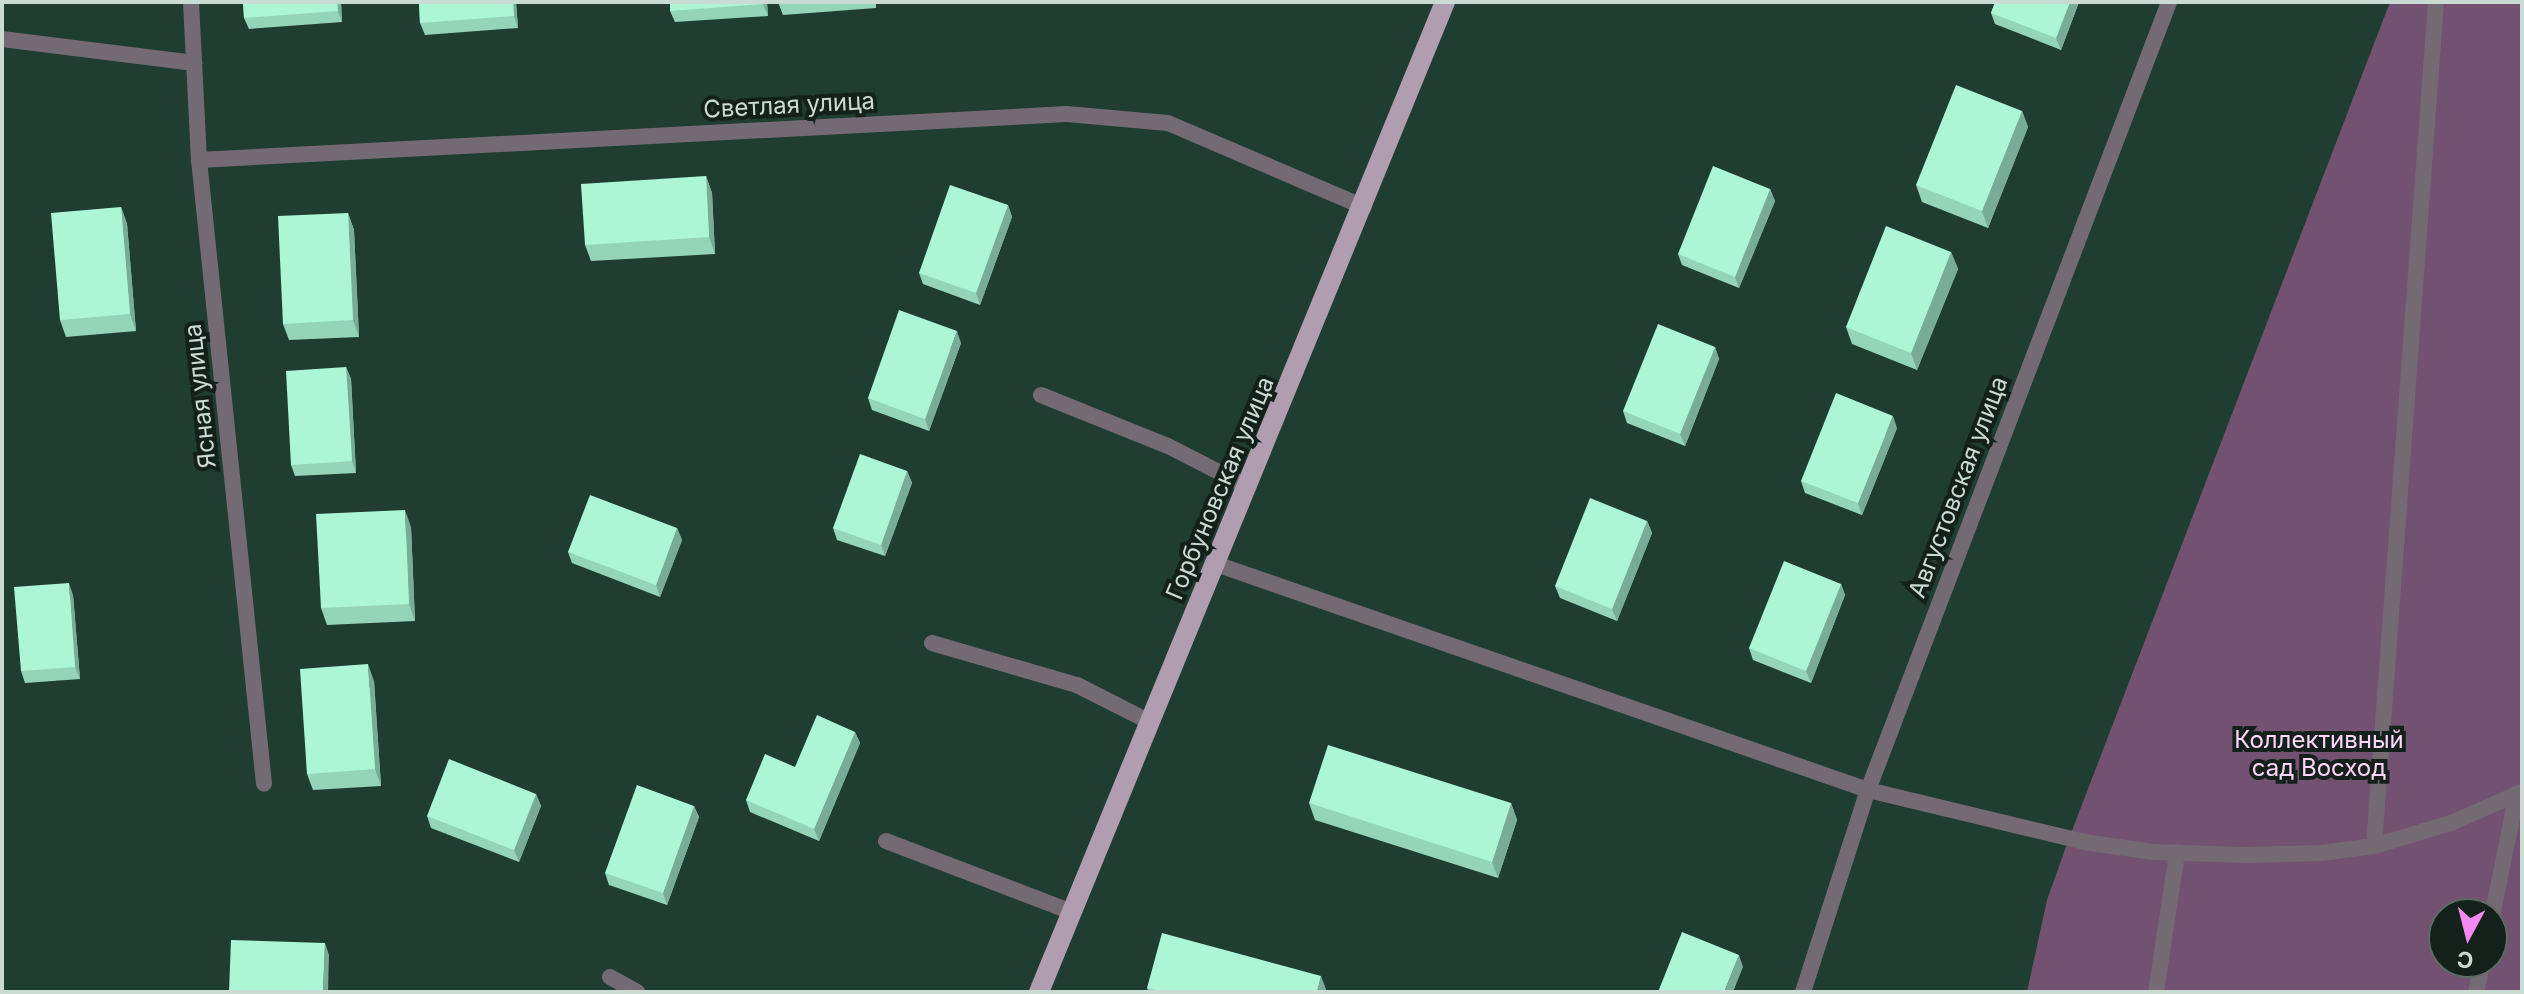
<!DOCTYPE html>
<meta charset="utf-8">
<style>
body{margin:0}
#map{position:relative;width:2524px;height:994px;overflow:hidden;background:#1f3d31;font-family:Inter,sans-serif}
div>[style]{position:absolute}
.green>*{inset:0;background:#725171}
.lane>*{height:16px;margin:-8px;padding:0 8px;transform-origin:8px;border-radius:8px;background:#746a73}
.street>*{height:16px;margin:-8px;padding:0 8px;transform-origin:8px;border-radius:8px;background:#746a73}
.primary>*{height:20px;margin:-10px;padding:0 10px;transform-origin:10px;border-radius:10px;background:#b19db0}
.wall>*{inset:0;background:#94d4b8}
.shaded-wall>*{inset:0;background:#78ac96}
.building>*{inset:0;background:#acf6d6}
span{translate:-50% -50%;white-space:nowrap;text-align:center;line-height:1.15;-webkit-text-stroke:8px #14211b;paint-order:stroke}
.street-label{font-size:24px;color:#cadbd3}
.park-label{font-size:24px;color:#ffd5fc}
.frame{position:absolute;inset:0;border:4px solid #cadbd3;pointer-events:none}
.north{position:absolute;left:2428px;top:898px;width:80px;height:80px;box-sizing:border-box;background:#14211b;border:2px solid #5d6b65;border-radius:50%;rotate:187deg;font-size:22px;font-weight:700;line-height:32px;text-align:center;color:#cadbd3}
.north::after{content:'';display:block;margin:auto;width:28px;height:36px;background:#f489f1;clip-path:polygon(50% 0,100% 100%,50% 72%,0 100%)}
</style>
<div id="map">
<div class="green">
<div style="clip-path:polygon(evenodd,2390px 2px,2522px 2px,2522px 992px,2027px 992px,2047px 900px,2068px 841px,2390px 2px,2444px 914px,2492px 914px,2492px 962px,2444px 962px,2444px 914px)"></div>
</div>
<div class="lane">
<div style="left:1041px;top:395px;width:137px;rotate:21.9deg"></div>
<div style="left:1168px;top:446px;width:90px;rotate:27.1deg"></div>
<div style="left:932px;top:643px;width:151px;rotate:16.2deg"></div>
<div style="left:1077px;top:685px;width:82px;rotate:26.9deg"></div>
<div style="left:886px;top:841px;width:199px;rotate:20.9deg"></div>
<div style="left:610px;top:977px;width:31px;rotate:29deg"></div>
</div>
<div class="street">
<div style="left:191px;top:2px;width:158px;rotate:87.1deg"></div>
<div style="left:199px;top:160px;width:627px;rotate:84.05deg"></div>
<div style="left:2px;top:39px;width:194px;rotate:7.1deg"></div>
<div style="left:199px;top:160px;width:869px;rotate:-3.03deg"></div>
<div style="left:1067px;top:114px;width:101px;rotate:5.1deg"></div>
<div style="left:1168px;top:123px;width:213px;rotate:23.2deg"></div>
<div style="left:1216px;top:564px;width:690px;rotate:19.12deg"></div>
<div style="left:1868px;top:790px;width:222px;rotate:13.5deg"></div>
<div style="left:2084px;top:842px;width:70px;rotate:8.2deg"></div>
<div style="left:2153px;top:852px;width:92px;rotate:1.9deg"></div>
<div style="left:2245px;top:855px;width:77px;rotate:-1.5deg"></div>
<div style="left:2322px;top:853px;width:52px;rotate:-7.7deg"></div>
<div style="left:2374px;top:846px;width:80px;rotate:-16.6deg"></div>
<div style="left:2451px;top:823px;width:77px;rotate:-23.6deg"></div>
<div style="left:2374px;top:846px;width:846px;rotate:-85.8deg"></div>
<div style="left:2492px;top:916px;width:125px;rotate:-78.4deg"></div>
<div style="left:1803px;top:992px;width:212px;rotate:-72.2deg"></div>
<div style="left:1868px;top:790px;width:844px;rotate:-69.09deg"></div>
<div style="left:2156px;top:992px;width:141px;rotate:-81.4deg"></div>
<div style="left:2476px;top:992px;width:31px;rotate:-77deg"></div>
</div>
<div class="primary">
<div style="left:1039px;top:992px;width:1070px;rotate:-67.7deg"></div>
</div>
<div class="wall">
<div style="clip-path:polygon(243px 2px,341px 2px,342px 22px,249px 29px,244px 18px)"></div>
<div style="clip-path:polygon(419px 2px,516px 2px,518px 28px,425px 35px,420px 23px)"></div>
<div style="clip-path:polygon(670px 2px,767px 2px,768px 16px,675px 22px,670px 11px)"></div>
<div style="clip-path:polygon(778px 2px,876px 2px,876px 8px,783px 15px)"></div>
<div style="clip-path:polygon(1995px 2px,2079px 2px,2061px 50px,1995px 24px,1991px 13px)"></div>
<div style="clip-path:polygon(2022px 111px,2028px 127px,1988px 228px,1922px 202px,1916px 185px)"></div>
<div style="clip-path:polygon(706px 176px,712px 193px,715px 254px,591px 261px,585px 245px)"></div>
<div style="clip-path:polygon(1770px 189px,1775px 201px,1739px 288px,1682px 265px,1678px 254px)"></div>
<div style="clip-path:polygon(1008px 205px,1012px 217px,980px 305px,923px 284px,919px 273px)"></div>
<div style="clip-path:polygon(121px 207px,127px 224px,136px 331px,66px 337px,60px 320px)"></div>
<div style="clip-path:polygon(348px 213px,354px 230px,359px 337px,289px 340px,283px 324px)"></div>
<div style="clip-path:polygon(1951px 252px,1958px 269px,1917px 370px,1852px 344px,1846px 327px)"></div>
<div style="clip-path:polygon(961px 343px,929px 431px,872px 410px,868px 398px)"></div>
<div style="clip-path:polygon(1715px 347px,1719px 359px,1685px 446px,1627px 423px,1623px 411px)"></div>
<div style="clip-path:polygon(346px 367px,351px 379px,356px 473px,295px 476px,291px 465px)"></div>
<div style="clip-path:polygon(1897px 428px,1862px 515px,1805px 493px,1801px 481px)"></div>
<div style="clip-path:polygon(907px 471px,912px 483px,885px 556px,837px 540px,833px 528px)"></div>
<div style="clip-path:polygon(1647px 521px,1652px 533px,1617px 621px,1560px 598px,1555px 586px)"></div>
<div style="clip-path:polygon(411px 527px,415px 621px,327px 625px,321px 608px)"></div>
<div style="clip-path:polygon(677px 528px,682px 540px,660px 597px,572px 563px,568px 552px)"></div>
<div style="clip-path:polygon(1841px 584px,1845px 595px,1811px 683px,1753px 660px,1749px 648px)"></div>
<div style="clip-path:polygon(73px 595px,80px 679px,25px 683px,21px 671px)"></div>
<div style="clip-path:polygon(374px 681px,381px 786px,313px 790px,307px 774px)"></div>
<div style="clip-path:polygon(855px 732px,860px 743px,819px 841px,750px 812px,746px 800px,795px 767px)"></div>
<div style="clip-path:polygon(536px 794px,541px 806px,519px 862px,431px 828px,427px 816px)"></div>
<div style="clip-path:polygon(1309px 803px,1511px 803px,1517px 820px,1498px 878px,1315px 820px)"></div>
<div style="clip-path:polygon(694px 806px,699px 817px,667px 905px,609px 885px,605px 873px)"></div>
<div style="clip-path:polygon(1147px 988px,1327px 992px,1149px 992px)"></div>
</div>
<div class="shaded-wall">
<div style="clip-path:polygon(337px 2px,341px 2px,342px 22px,338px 11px)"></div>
<div style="clip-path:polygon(513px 2px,516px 2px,518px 28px,514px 16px)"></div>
<div style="clip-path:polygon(763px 2px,767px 2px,768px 16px,763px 4px)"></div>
<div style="clip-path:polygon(2070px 2px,2079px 2px,2061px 50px,2056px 38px)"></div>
<div style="clip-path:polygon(2022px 111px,2028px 127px,1988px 228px,1982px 211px)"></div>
<div style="clip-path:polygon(706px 176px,712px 193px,715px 254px,709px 237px)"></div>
<div style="clip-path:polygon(1770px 189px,1775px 201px,1739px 288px,1735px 277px)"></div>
<div style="clip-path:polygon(1008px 205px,1012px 217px,980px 305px,976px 293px)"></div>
<div style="clip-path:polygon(121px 207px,127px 224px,136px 331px,130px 314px)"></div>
<div style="clip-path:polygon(348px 213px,354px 230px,359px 337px,353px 320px)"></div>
<div style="clip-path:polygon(1951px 252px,1958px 269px,1917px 370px,1911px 353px)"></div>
<div style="clip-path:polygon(957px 331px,961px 343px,929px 431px,925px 419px)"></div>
<div style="clip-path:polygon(1715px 347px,1719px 359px,1685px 446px,1680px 434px)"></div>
<div style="clip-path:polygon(346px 367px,351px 379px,356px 473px,352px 461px)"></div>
<div style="clip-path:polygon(1893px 416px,1897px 428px,1862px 515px,1858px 503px)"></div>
<div style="clip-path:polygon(907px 471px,912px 483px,885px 556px,881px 545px)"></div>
<div style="clip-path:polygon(405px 510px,411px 527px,415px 621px,409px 604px)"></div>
<div style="clip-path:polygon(1647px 521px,1652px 533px,1617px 621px,1612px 609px)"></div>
<div style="clip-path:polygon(677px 528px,682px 540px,660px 597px,656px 585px)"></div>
<div style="clip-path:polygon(69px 583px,73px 595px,80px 679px,75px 667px)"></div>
<div style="clip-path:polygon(1841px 584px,1845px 595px,1811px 683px,1806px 671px)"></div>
<div style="clip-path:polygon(368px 664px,374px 681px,381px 786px,375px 769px)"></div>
<div style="clip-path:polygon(855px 732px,860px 743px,819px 841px,814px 829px)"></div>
<div style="clip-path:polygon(536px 794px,541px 806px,519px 862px,514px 850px)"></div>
<div style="clip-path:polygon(1511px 803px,1517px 820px,1498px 878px,1492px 862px)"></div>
<div style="clip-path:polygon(694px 806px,699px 817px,667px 905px,663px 893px)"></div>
<div style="clip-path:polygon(325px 943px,329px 955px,328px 992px,323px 992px)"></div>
<div style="clip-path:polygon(1739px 955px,1743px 967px,1733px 992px,1724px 992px)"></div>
<div style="clip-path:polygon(1321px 976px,1327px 992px,1317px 992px)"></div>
</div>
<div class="building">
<div style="clip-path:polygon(243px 2px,337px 2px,338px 11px,244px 18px)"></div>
<div style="clip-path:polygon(419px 2px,513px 2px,514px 16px,420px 23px)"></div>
<div style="clip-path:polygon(670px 2px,763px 2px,763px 4px,670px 11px)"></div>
<div style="clip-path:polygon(1995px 2px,2070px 2px,2056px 38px,1991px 13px)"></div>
<div style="clip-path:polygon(1956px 85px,2022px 111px,1982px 211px,1916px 185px)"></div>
<div style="clip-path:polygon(1713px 166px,1770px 189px,1735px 277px,1678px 254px)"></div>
<div style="clip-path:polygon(706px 176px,709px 237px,585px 245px,581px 184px)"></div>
<div style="clip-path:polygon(950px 185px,1008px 205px,976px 293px,919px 273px)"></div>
<div style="clip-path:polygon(121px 207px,130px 314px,60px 320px,51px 213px)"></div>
<div style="clip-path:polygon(348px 213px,353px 320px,283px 324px,278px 216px)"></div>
<div style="clip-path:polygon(1886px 226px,1951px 252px,1911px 353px,1846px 327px)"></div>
<div style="clip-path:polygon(899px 310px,957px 331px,925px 419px,868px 398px)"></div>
<div style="clip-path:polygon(1658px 324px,1715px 347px,1680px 434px,1623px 411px)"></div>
<div style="clip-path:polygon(346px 367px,352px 461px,291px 465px,286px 371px)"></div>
<div style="clip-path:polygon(1836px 393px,1893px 416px,1858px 503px,1801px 481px)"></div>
<div style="clip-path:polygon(860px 454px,907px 471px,881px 545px,833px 528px)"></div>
<div style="clip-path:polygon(590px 495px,677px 528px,656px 585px,568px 552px)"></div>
<div style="clip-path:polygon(1590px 498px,1647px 521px,1612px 609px,1555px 586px)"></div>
<div style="clip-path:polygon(405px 510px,409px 604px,321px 608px,316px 514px)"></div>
<div style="clip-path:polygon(1784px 561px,1841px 584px,1806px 671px,1749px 648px)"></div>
<div style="clip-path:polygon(69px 583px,75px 667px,21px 671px,14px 587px)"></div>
<div style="clip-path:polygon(368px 664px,375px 769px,307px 774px,300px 669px)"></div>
<div style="clip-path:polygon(817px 715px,855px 732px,814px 829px,746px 800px,765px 754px,795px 767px)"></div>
<div style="clip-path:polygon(1328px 745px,1511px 803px,1492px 862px,1309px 803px)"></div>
<div style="clip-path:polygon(449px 759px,536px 794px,514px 850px,427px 816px)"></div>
<div style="clip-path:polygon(637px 785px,694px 806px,663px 893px,605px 873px)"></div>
<div style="clip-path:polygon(1682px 932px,1739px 955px,1724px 992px,1658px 992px)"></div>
<div style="clip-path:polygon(1162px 933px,1321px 976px,1317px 992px,1164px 992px,1147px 988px)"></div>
<div style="clip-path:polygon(231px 940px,325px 943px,323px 992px,229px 992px)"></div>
</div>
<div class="street-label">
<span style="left:789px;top:105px;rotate:-3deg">Светлая улица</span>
<span style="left:200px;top:396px;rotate:-96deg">Ясная улица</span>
<span style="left:1958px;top:487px;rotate:-69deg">Августовская улица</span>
<span style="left:1220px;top:488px;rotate:-67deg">Горбуновская улица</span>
</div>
<div class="park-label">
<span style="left:2319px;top:754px">Коллективный<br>сад Восход</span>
</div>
<div class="frame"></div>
<div class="north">С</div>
</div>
